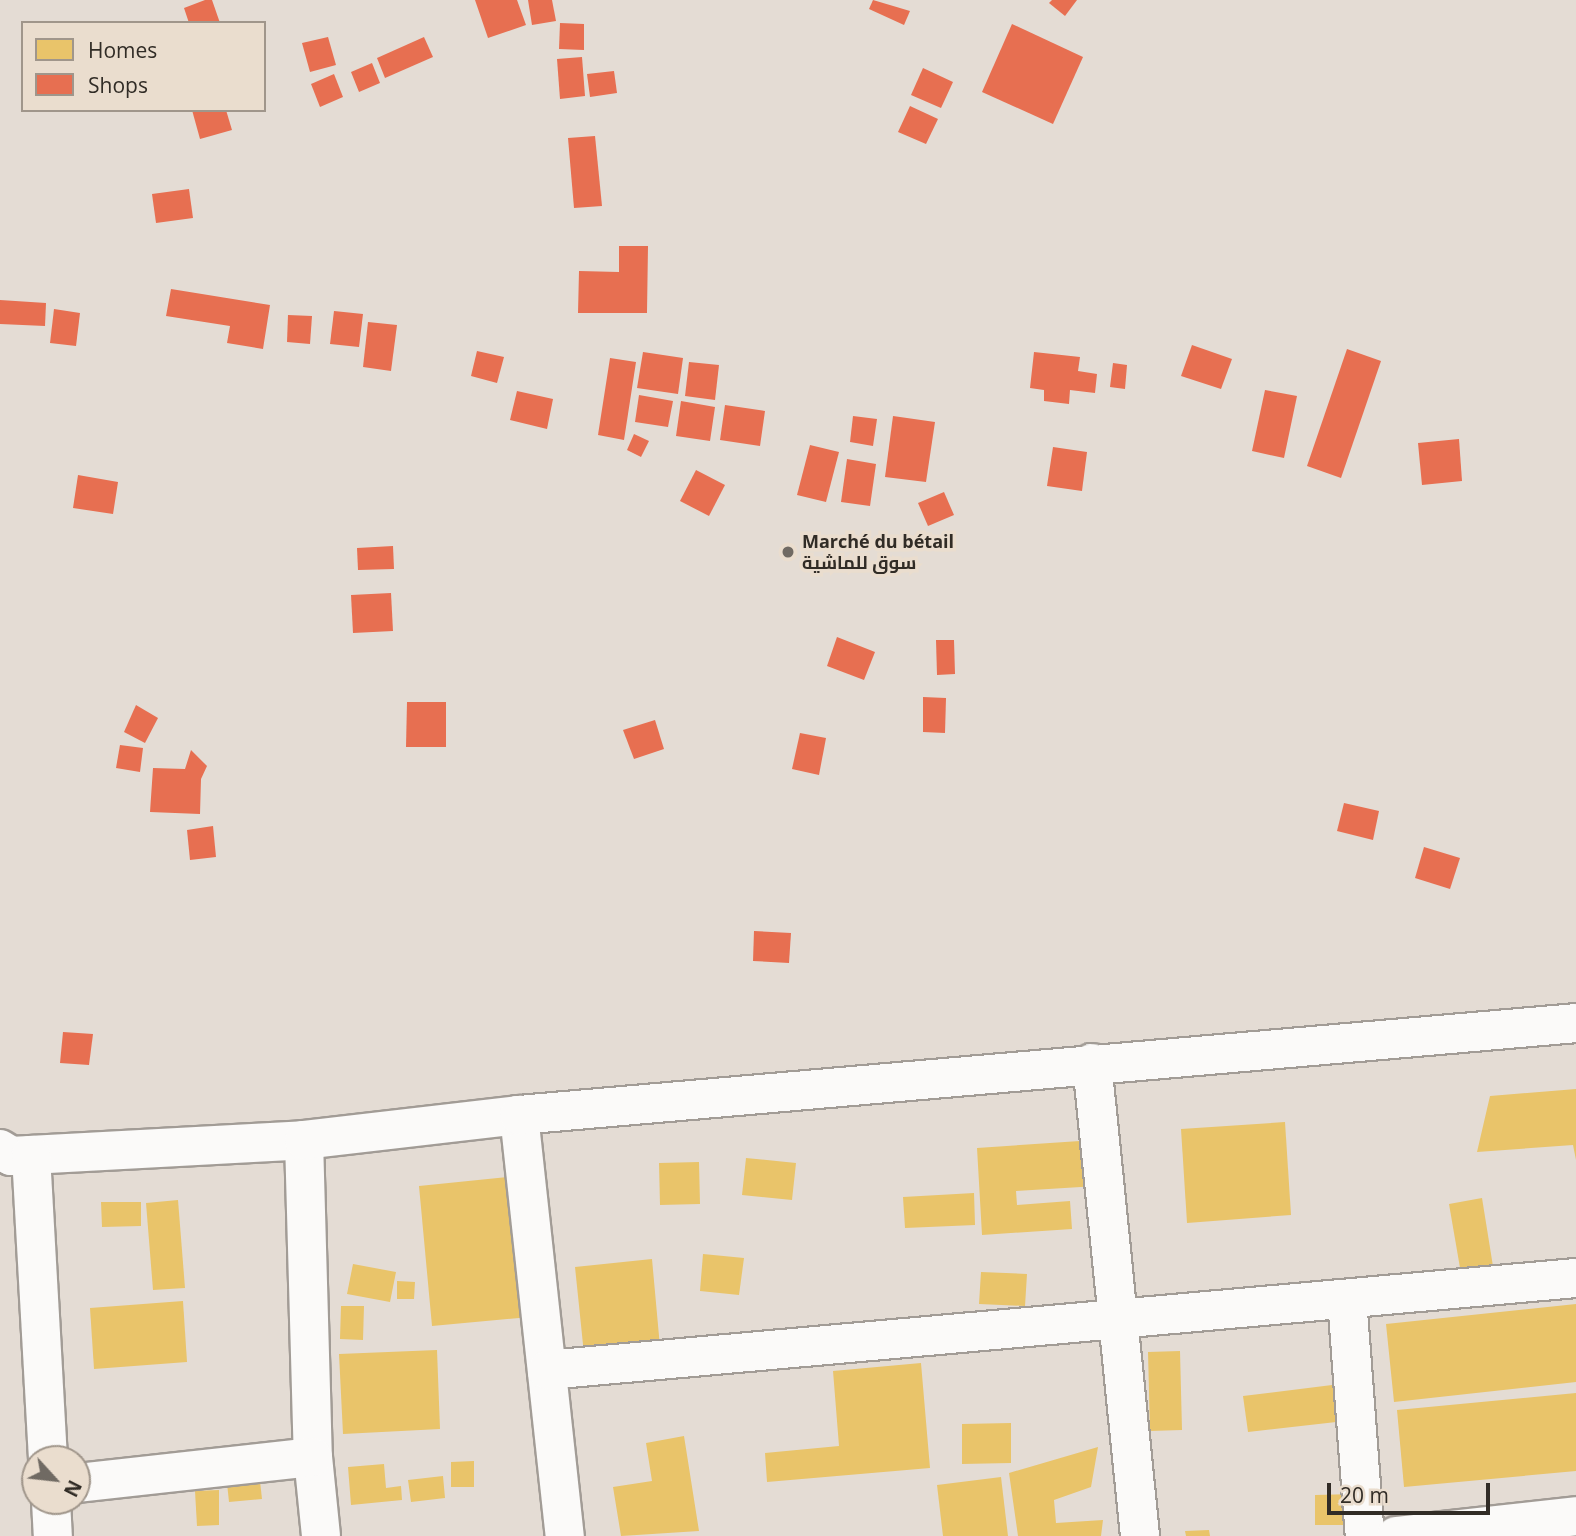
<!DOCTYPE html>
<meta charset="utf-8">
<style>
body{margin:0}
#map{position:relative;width:1576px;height:1536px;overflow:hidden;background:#e4dcd4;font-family:"Open Sans",Cairo,sans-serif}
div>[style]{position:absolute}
.homes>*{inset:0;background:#e9c46a}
.shops>*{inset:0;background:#e76f51}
.roads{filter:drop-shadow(2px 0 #a29c96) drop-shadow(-2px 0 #a29c96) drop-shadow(0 2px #a29c96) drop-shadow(0 -2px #a29c96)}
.minor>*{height:38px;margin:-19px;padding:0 19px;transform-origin:19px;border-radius:19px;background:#fbfaf9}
.dots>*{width:19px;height:19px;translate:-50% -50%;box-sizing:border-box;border:4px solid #eaddce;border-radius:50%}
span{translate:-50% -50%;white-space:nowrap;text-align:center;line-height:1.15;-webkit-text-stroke:7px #eaddce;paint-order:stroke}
.poi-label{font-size:18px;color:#312c26;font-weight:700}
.left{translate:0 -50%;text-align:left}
.legend{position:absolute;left:21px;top:21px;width:245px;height:91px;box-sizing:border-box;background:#eaddce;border:2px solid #a0968b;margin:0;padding:9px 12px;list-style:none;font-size:21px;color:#312c26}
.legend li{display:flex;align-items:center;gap:14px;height:35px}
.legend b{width:35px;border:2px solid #a0968b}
.north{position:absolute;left:21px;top:1445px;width:70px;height:70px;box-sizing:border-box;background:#eaddce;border:2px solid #a0968b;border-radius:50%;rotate:117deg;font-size:19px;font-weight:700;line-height:28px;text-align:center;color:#312c26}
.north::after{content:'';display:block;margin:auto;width:24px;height:32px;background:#706a63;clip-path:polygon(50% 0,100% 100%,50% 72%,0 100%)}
.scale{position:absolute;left:1327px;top:1483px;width:163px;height:32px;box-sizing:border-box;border:4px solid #312c26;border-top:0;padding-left:9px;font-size:21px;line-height:24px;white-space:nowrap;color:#312c26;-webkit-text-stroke:5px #eaddce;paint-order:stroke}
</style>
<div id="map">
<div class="homes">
<div style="clip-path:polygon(1576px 1089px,1576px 1160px,1573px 1145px,1477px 1152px,1490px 1096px)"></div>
<div style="clip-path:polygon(1285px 1122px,1291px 1215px,1187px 1223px,1181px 1129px)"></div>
<div style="clip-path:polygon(1095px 1140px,1097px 1186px,1016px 1191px,1017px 1205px,1070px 1201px,1072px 1229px,982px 1235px,977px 1148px)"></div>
<div style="clip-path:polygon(746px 1158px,796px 1163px,792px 1200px,742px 1195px)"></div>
<div style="clip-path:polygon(699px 1162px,700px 1204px,660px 1205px,659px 1163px)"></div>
<div style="clip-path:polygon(517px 1176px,530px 1317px,432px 1326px,419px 1186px)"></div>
<div style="clip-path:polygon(974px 1193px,975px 1225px,905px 1228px,903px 1197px)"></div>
<div style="clip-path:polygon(1482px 1198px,1496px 1285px,1464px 1291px,1449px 1204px)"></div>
<div style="clip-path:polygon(178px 1200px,185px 1288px,153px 1290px,146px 1203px)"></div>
<div style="clip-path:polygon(101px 1202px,141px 1202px,141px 1226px,102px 1227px)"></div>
<div style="clip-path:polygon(703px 1254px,744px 1258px,739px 1295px,700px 1291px)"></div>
<div style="clip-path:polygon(652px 1259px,660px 1347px,584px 1354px,575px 1267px)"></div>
<div style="clip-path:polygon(353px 1264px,396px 1272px,390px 1302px,347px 1294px)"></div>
<div style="clip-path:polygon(981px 1272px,1027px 1274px,1025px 1306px,979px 1304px)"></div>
<div style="clip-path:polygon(397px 1281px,415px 1282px,414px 1299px,397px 1299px)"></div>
<div style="clip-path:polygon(183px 1301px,187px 1362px,94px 1369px,90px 1308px)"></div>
<div style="clip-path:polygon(1576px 1304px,1576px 1382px,1394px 1402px,1386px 1324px)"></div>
<div style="clip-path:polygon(341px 1306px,364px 1306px,363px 1340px,340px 1339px)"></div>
<div style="clip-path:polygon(437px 1350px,440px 1429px,343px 1434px,339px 1354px)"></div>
<div style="clip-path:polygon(1180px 1351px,1182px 1430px,1150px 1431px,1148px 1352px)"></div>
<div style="clip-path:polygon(921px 1363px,930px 1468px,767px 1482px,765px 1453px,839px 1446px,833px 1371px)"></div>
<div style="clip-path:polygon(1340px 1384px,1345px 1421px,1248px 1432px,1243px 1396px)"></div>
<div style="clip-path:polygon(1576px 1393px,1576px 1471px,1404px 1487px,1397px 1410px)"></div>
<div style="clip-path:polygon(1011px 1423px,1011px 1463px,962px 1464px,962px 1424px)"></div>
<div style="clip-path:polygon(684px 1436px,699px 1531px,621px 1536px,613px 1487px,652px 1481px,646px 1443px)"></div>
<div style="clip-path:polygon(1098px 1447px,1091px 1487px,1054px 1500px,1056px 1523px,1103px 1520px,1101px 1536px,1018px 1536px,1009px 1473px)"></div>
<div style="clip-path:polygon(474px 1461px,474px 1487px,451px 1487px,451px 1462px)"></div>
<div style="clip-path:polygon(384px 1464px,386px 1488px,401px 1486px,402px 1500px,351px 1505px,348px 1467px)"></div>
<div style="clip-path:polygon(443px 1476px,445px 1498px,411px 1502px,408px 1480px)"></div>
<div style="clip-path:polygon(1001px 1477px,1008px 1536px,943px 1536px,937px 1485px)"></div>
<div style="clip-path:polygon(260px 1481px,262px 1499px,229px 1502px,227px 1483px)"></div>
<div style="clip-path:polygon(219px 1490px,219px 1525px,197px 1526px,195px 1491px)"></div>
<div style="clip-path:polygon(1355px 1494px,1354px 1525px,1315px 1525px,1315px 1495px)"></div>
<div style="clip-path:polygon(1209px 1530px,1210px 1536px,1186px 1536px,1185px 1531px)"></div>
</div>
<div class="shops">
<div style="clip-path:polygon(205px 0,212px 0,220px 23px,189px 23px,184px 8px)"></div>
<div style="clip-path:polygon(475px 0,517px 0,526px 25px,488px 38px)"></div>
<div style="clip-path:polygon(528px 0,552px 0,556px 21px,532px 25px)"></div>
<div style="clip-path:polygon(873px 0,910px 11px,904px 25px,869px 9px)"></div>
<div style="clip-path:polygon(1052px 0,1077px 0,1065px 16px,1049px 3px)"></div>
<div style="clip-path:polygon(560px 23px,584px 24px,584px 50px,559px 49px)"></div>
<div style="clip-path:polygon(1012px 24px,1083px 57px,1053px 124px,982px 92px)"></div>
<div style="clip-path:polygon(328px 37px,336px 65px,310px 72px,302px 43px)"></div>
<div style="clip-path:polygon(424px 37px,433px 57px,385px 78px,377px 58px)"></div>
<div style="clip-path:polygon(582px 57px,585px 96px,560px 99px,557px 59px)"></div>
<div style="clip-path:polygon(372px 63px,380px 83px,359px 92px,351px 72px)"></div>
<div style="clip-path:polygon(923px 68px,953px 82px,941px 108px,911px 95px)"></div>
<div style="clip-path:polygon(614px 71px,617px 93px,590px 97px,587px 74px)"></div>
<div style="clip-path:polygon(334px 74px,343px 97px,320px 107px,311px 84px)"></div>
<div style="clip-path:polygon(910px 106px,938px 119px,926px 144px,898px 132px)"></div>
<div style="clip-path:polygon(192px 110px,226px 110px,232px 130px,200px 139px)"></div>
<div style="clip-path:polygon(595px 136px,602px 206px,574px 208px,568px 138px)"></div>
<div style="clip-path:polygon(189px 189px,193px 218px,156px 223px,152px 194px)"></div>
<div style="clip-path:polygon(619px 246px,648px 246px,647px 313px,578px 313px,579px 271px,619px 272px)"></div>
<div style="clip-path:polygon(171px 289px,270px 305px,263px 349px,227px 343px,230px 326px,166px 316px)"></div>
<div style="clip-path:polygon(0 300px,46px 303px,45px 326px,0 324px)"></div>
<div style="clip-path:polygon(54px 309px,80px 313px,76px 346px,50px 343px)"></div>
<div style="clip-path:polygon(334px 311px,363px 314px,359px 347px,330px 344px)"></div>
<div style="clip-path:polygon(288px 315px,312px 316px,310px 344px,287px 342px)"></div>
<div style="clip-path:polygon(368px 322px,397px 325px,391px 371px,363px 367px)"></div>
<div style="clip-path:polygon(1192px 345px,1232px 359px,1221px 389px,1181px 376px)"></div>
<div style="clip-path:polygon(1347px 349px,1381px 361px,1341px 478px,1307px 466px)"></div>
<div style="clip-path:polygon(477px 351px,504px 357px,497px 383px,471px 376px)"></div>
<div style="clip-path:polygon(643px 352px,683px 358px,678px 394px,637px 388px)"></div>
<div style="clip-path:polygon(1034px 352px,1080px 357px,1078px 371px,1097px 374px,1095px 393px,1070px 390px,1069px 404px,1044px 401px,1044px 390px,1030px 388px)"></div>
<div style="clip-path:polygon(610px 358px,636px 362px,624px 440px,598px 435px)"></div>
<div style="clip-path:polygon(689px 362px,719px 365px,715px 400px,685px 396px)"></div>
<div style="clip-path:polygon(1113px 363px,1127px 365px,1125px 389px,1110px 387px)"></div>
<div style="clip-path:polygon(1265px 390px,1297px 396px,1284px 458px,1252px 451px)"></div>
<div style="clip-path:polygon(517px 391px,553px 399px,547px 429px,510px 420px)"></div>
<div style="clip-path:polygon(639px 395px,673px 401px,668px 427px,635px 422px)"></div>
<div style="clip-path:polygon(681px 401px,715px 407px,710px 441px,676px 436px)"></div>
<div style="clip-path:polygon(725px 405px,765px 411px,760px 446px,720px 440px)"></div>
<div style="clip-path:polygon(853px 416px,877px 419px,873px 446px,850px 442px)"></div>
<div style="clip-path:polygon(893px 416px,935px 422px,926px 482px,885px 477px)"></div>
<div style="clip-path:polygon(634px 434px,649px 441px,641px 457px,627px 450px)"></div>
<div style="clip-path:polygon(1459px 439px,1462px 481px,1422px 485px,1418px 443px)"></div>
<div style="clip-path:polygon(810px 445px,839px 452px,826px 502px,797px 495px)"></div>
<div style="clip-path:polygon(1053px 447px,1087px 452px,1082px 491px,1047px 486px)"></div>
<div style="clip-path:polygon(847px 459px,876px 464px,870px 506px,841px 502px)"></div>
<div style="clip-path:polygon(696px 470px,725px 485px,709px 516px,680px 501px)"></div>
<div style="clip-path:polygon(78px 475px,118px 482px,113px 514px,73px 508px)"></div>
<div style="clip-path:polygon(944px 492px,954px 515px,928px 526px,918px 503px)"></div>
<div style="clip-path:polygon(393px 546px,394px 569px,358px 570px,357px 548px)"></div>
<div style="clip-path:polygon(391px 593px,393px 631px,353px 633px,351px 595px)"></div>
<div style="clip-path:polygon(837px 637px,875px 652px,864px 680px,827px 666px)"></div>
<div style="clip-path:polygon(936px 640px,954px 640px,955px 674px,937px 675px)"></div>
<div style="clip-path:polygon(923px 697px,946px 698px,945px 733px,923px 732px)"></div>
<div style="clip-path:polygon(407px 702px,446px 702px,446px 747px,406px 747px)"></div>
<div style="clip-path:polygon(136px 705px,158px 718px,145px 743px,124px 732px)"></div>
<div style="clip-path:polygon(655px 720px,664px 749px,634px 759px,623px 730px)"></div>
<div style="clip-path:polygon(800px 733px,826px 738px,819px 775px,792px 769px)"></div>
<div style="clip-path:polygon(120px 745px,143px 748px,140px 772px,116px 768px)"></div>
<div style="clip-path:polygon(191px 750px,207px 766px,201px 779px,200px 814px,150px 812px,153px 768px,185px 769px)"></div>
<div style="clip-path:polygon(1344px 803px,1379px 811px,1373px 840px,1337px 831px)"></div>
<div style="clip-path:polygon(213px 826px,216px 857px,190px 860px,187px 830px)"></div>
<div style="clip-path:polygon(1424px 847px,1460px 858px,1450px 889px,1415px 878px)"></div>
<div style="clip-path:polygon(754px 931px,791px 933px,789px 963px,753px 961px)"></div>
<div style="clip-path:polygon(63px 1032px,93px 1034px,89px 1065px,60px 1063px)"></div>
</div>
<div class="roads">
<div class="minor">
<div style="left:1092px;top:1063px;width:475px;rotate:84.2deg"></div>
<div style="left:519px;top:1115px;width:424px;rotate:83.8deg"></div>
<div style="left:304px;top:1140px;width:317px;rotate:88.4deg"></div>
<div style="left:313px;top:1457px;width:79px;rotate:84.2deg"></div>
<div style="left:0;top:1149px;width:13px;rotate:32deg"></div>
<div style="left:11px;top:1156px;width:293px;rotate:-3.1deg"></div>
<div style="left:304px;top:1140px;width:216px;rotate:-6.6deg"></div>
<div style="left:519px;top:1115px;width:1061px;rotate:-4.97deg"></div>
<div style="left:31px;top:1155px;width:304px;rotate:86.8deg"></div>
<div style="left:1347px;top:1299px;width:238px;rotate:85.7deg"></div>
<div style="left:547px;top:1370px;width:1033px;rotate:-5.11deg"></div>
<div style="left:77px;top:1483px;width:237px;rotate:-6.3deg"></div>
<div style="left:51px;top:1501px;width:35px;rotate:87deg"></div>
<div style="left:1396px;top:1536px;width:181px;rotate:-6.3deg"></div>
</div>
</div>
<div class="dots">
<div style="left:788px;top:552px;background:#706a63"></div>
</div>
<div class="poi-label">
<span class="left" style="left:802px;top:552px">Marché du bétail<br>سوق للماشية</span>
</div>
<ul class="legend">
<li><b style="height:19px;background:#e9c46a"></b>Homes</li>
<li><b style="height:19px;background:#e76f51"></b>Shops</li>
</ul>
<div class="north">N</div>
<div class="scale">20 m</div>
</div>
